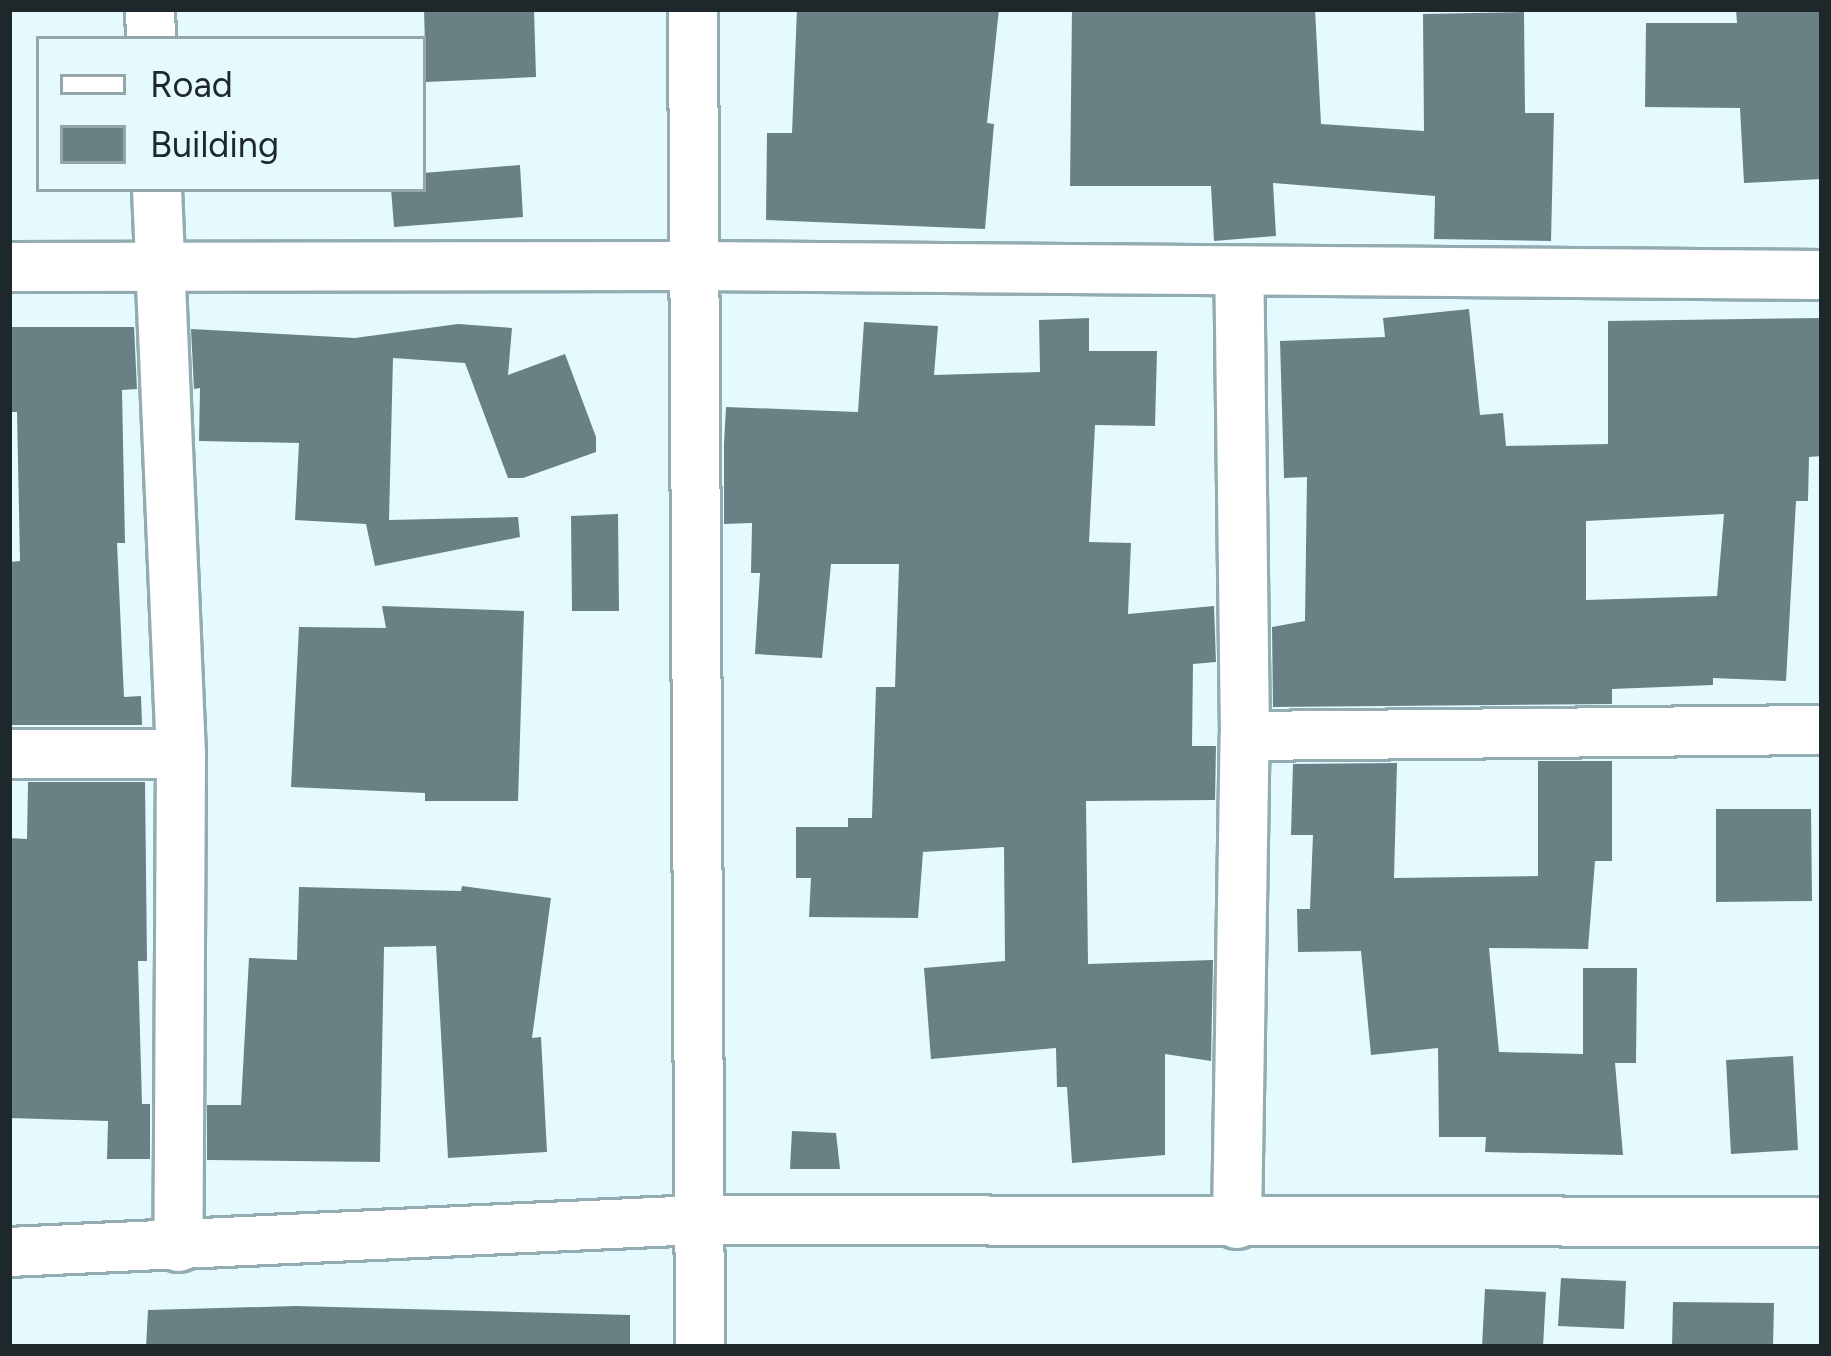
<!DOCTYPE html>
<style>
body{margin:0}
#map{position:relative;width:1831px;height:1356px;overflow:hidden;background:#e4fafe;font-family:Figtree,sans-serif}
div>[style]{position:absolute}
.building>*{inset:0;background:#698185}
.roads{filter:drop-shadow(3px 0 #93acb1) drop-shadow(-3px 0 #93acb1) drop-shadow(0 3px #93acb1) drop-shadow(0 -3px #93acb1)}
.minor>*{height:48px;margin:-24px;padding:0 24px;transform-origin:24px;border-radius:24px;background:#fff}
span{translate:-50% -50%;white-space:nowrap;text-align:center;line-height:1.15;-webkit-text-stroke:9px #e4fafe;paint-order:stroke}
.frame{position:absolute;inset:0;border:12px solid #1e282a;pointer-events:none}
.legend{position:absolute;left:36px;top:36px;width:390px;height:156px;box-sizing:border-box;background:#e4fafe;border:3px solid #95a6a9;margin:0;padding:15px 21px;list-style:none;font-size:36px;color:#1e282a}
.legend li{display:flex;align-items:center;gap:24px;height:60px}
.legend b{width:60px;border:3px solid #95a6a9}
</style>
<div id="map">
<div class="building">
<div style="clip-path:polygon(424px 9px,534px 9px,536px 77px,426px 82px)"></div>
<div style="clip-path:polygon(797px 9px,999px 9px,987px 123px,994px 124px,985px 229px,766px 220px,767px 133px,792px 133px)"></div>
<div style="clip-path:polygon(1072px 9px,1315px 9px,1321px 124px,1424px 131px,1423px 14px,1524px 12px,1525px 113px,1554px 113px,1551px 241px,1434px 239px,1435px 196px,1273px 183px,1276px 236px,1214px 241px,1211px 186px,1070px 186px)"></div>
<div style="clip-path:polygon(1736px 9px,1822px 9px,1822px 179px,1744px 183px,1740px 108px,1645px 107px,1646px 23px,1737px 23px)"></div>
<div style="clip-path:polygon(520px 165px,523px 217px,394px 227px,391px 189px,423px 189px,423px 173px)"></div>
<div style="clip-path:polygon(evenodd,1469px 309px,1480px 415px,1503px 413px,1506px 446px,1608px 444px,1608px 321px,1822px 318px,1822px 456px,1809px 457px,1808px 501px,1796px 501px,1786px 681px,1713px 678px,1713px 685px,1612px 689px,1612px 704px,1273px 707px,1272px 627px,1305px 621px,1307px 477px,1284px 478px,1280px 341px,1385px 337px,1383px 318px,1469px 309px,1724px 514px,1717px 596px,1586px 600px,1586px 521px,1724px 514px)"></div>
<div style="clip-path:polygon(1089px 318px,1089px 351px,1157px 351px,1155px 426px,1095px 425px,1089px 542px,1131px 543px,1128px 614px,1214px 606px,1216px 662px,1193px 664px,1192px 746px,1216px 746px,1215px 800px,1086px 801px,1088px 964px,1213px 960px,1211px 1061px,1165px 1054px,1165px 1155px,1072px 1163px,1067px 1087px,1057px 1087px,1056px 1048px,931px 1059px,924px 968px,1005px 961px,1004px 847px,923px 852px,918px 918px,809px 917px,811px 878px,796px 878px,796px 827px,848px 827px,848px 818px,872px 818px,876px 687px,895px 687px,899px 564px,831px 564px,822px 658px,755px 654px,760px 573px,751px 573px,752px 523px,724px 524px,724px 444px,726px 407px,858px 412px,864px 322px,938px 326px,934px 375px,1040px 372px,1039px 320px)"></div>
<div style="clip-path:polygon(458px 324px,512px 328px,508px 375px,565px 354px,596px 437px,596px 452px,523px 478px,508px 478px,465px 363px,393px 358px,389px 520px,518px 517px,520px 537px,375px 566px,366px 524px,295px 520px,299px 443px,199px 441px,200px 388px,194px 389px,191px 329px,355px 338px)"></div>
<div style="clip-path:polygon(9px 327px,134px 327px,137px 389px,122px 390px,125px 543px,117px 543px,124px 697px,141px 696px,142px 725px,9px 725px,9px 562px,20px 561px,17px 412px,9px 412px)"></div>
<div style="clip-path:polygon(618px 514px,619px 611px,572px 611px,571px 516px)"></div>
<div style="clip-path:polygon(382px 606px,524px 611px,518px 801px,425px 801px,425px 793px,291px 787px,299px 627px,386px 628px)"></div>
<div style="clip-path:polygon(1538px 761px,1612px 761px,1612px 861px,1595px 861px,1588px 949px,1489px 948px,1499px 1052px,1583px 1054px,1583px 968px,1637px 968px,1636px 1063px,1615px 1063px,1623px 1155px,1485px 1152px,1486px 1137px,1439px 1137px,1438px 1048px,1371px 1055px,1361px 951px,1298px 952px,1297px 909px,1310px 909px,1313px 835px,1291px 835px,1293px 764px,1397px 763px,1394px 878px,1538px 876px)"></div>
<div style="clip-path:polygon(28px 782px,145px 782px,147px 961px,138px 961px,142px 1104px,150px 1104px,150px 1159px,107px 1159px,108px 1121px,9px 1118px,9px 838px,27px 839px)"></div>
<div style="clip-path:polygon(1716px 809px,1811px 809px,1812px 901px,1716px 902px)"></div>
<div style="clip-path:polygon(462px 886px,551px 898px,532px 1038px,541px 1037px,547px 1152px,448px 1158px,436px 946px,384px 947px,380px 1162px,207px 1160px,207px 1105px,241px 1105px,249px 958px,297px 960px,299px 887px,461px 891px)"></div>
<div style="clip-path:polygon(1793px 1056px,1798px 1150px,1731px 1154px,1726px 1060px)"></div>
<div style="clip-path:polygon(792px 1131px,836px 1133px,840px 1169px,790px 1169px)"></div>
<div style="clip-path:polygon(1561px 1278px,1626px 1281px,1624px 1329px,1558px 1326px)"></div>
<div style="clip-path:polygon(1485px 1289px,1546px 1292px,1543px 1347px,1482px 1347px)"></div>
<div style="clip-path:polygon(1673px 1302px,1774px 1303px,1773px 1347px,1672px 1347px)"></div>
<div style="clip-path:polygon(296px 1306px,630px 1315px,630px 1347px,146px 1347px,148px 1310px)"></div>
</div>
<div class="roads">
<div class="minor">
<div style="left:150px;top:9px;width:30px;rotate:88deg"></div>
<div style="left:693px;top:9px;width:1338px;rotate:89.7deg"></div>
<div style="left:157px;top:189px;width:566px;rotate:87.57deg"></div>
<div style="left:181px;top:754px;width:493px;rotate:90.3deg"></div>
<div style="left:9px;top:267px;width:685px;rotate:-0.08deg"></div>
<div style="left:694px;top:266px;width:1128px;rotate:0.46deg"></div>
<div style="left:1245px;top:736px;width:577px;rotate:-0.6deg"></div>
<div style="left:9px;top:754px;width:172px"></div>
<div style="left:1237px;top:1224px;width:488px;rotate:-89.1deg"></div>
<div style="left:1245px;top:736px;width:463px;rotate:-90.7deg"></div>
<div style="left:9px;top:1252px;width:691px;rotate:-2.66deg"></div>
<div style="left:699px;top:1220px;width:1123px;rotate:0.1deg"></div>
</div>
</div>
<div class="frame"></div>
<ul class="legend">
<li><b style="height:15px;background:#fff"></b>Road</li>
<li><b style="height:33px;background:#698185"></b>Building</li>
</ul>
</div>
